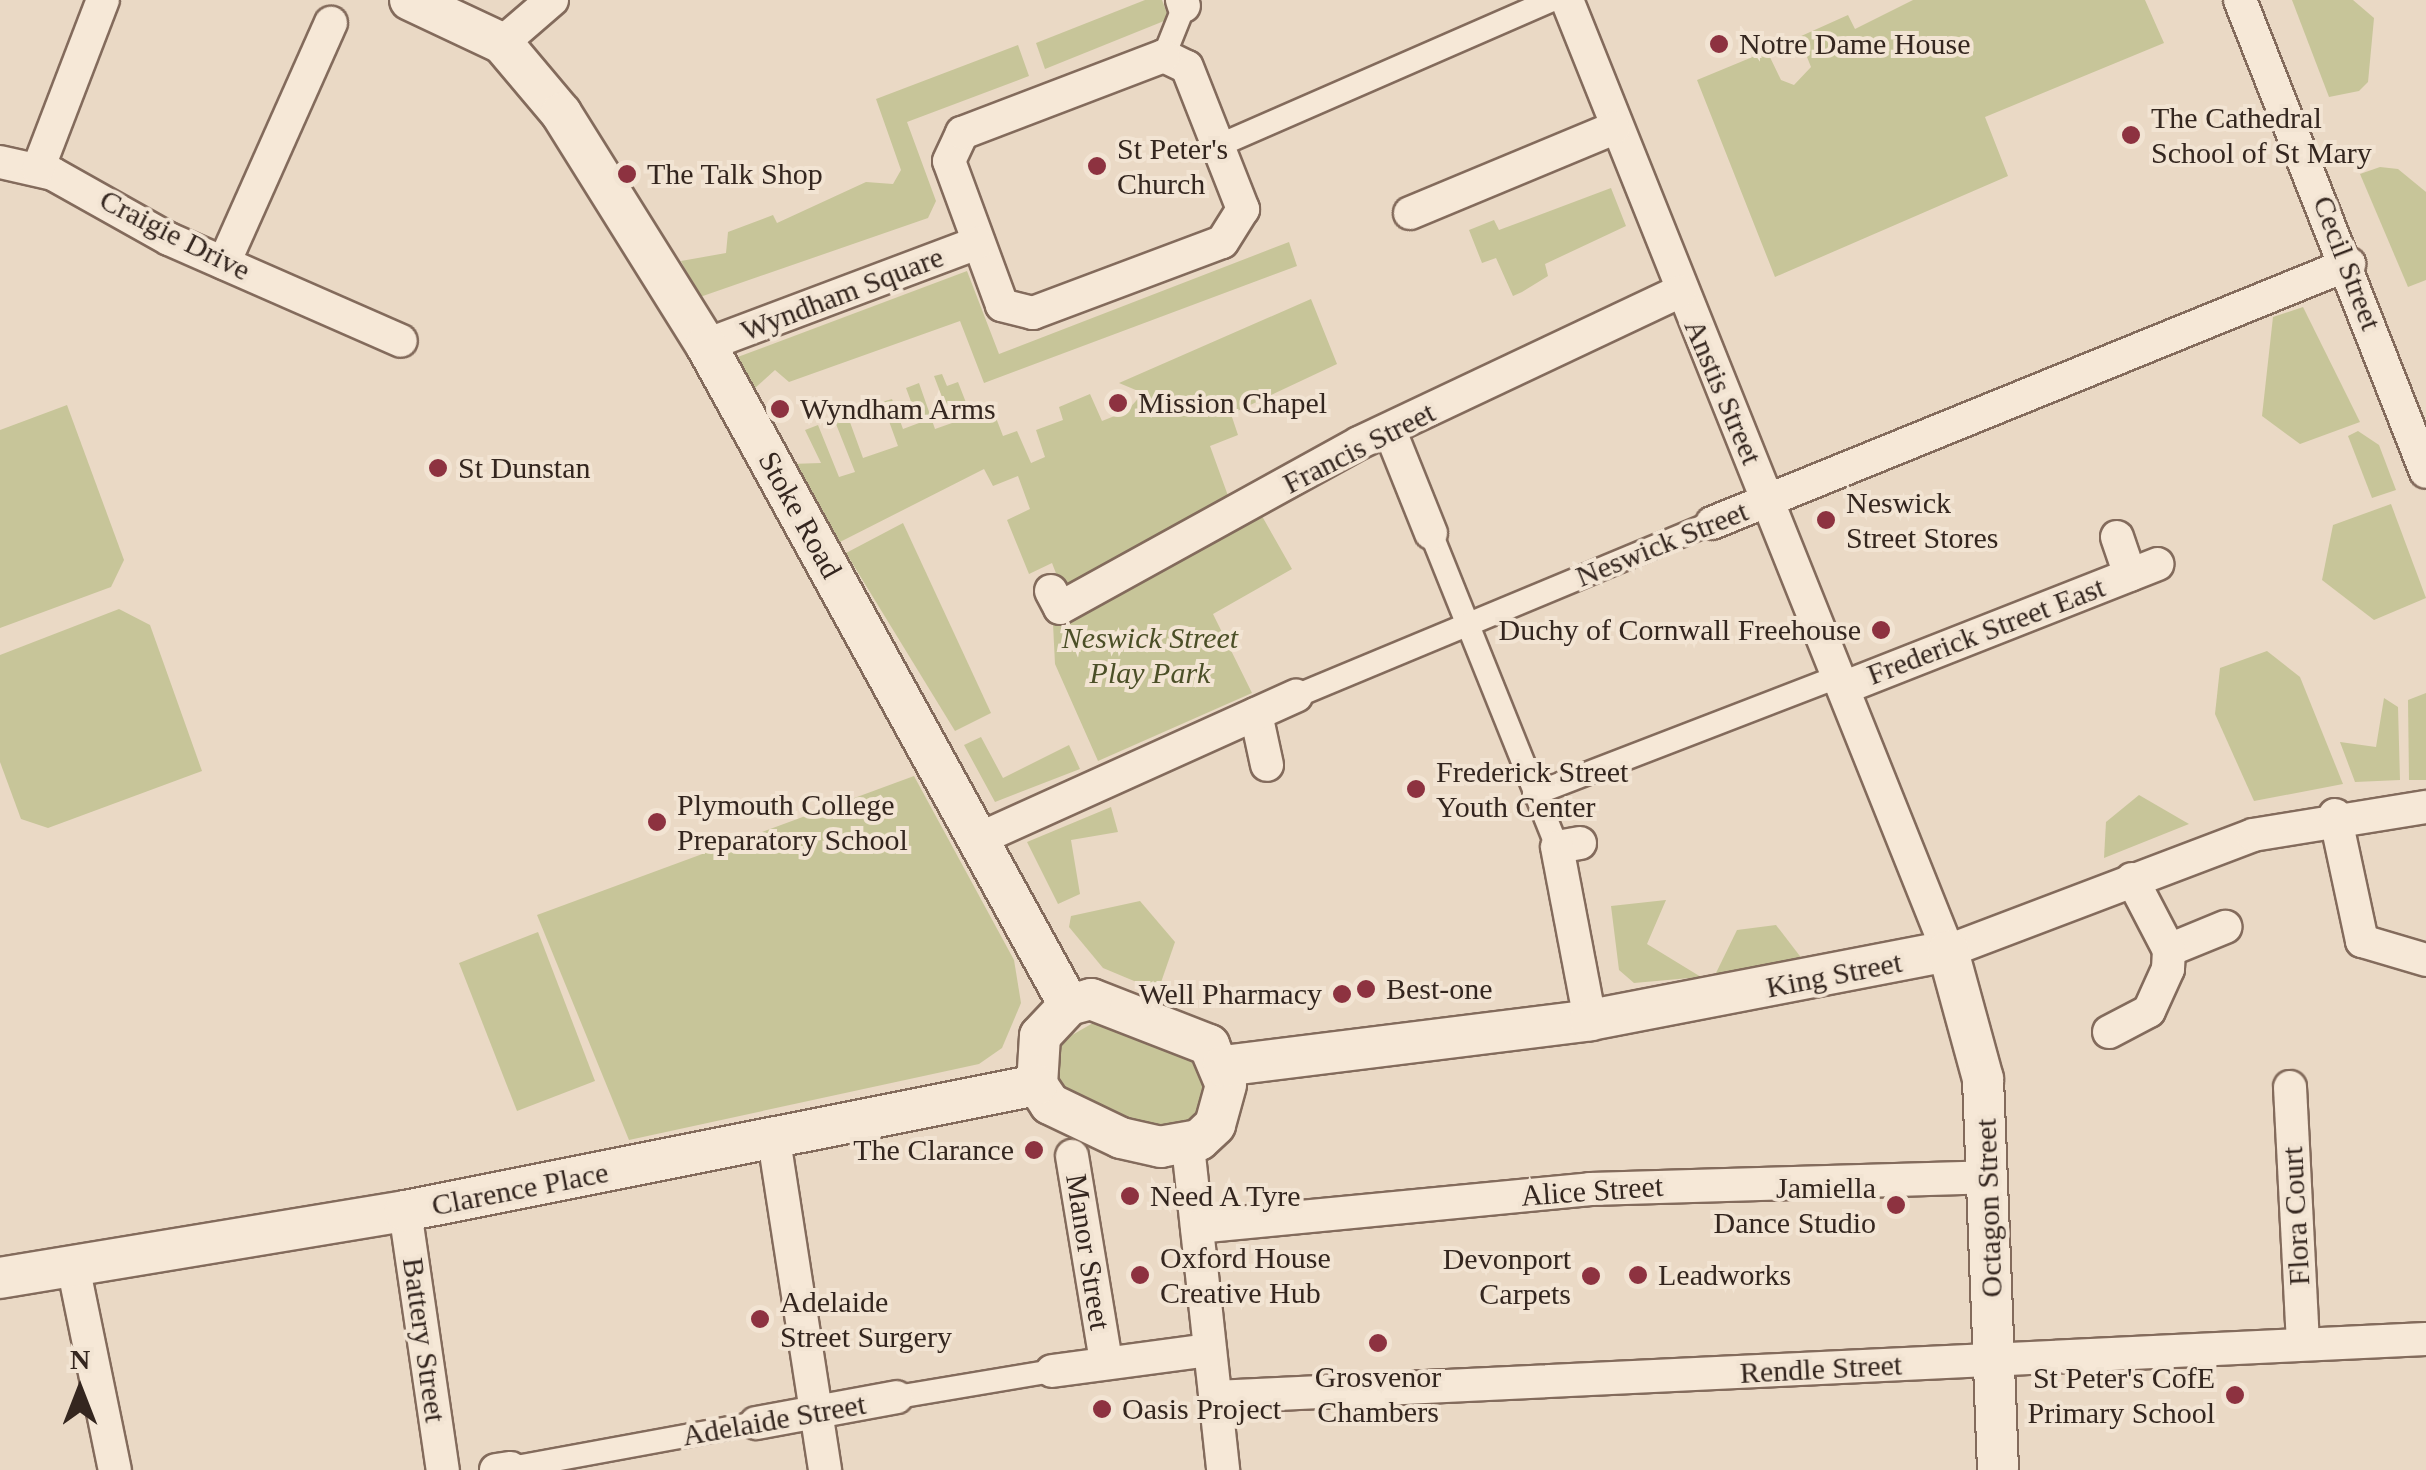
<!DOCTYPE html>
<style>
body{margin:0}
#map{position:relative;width:2426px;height:1470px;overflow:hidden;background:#ead9c5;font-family:"Times New Roman",serif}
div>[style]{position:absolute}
.green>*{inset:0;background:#c7c599}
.roads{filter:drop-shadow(2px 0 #836b5c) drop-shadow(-2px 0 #836b5c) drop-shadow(0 2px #836b5c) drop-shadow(0 -2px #836b5c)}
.pedestrian>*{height:22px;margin:-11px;padding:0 11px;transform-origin:11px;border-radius:11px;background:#f6e8d7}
.minor>*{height:32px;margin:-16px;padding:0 16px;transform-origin:16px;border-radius:16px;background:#f6e8d7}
.tertiary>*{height:40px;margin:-20px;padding:0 20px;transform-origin:20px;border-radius:20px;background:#f6e8d7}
.dots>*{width:28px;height:28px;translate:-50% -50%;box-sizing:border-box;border:5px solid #f2e4d3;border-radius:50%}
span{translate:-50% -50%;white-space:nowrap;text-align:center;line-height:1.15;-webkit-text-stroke:8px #f2e4d3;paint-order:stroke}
.poi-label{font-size:30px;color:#34261f}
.left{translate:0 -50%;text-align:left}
.right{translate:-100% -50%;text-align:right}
.street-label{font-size:30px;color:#34261f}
.park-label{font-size:30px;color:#4b4f27;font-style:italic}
.north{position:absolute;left:30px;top:1340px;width:100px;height:100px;-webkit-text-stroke:8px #f2e4d3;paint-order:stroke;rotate:0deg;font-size:28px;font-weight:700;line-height:40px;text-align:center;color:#34261f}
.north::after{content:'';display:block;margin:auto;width:35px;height:45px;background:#34261f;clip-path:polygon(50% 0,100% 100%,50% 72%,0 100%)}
</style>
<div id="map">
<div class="green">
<div style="clip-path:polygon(1145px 0,1162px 0,1169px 19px,1045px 69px,1036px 43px)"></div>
<div style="clip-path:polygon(1913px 0,2145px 0,2164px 43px,1985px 117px,2008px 176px,1775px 277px,1697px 80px,1767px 51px,1781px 80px,1794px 85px,1811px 67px,1799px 37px,1848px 15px,1855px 29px)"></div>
<div style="clip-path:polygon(2292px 0,2353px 0,2374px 18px,2368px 82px,2359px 91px,2329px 97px)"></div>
<div style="clip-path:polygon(1018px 45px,1029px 76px,907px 122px,936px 201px,928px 218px,700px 297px,681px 261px,726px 253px,728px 232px,773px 215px,777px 223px,866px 182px,893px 184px,901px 170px,876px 99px)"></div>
<div style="clip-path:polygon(2380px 167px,2398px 169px,2426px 192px,2426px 280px,2408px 287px,2360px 174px)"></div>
<div style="clip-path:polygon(1611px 188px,1626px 226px,1545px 264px,1548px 276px,1522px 292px,1513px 296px,1496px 258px,1482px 263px,1469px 230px,1494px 220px,1499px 230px)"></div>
<div style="clip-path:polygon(1289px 242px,1297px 266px,984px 383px,960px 321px,789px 382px,775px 370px,755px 388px,735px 358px,967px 271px,999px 354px)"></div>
<div style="clip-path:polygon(1311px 299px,1337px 364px,1231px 414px,1238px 435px,1210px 446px,1231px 504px,1064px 594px,1052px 563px,1029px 574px,1007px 520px,1030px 509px,1018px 476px,993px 486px,984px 469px,838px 543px,790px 464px,821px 463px,805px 430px,818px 425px,839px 477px,855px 472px,834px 419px,847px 414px,863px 458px,898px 446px,882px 402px,892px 399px,903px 429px,919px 423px,906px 388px,919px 383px,935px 429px,952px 423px,934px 376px,942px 374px,947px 386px,958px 382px,972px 418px,993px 410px,1003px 436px,1017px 431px,1031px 463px,1045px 457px,1036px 430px,1063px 420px,1059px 407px,1090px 394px,1102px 421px,1127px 411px,1143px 393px,1119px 383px)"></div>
<div style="clip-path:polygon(2303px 307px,2360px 422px,2300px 444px,2262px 416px,2273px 317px)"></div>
<div style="clip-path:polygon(67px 405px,124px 560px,111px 587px,0 628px,0 430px)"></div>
<div style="clip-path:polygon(2358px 431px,2379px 445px,2396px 490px,2372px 498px,2348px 436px)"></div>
<div style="clip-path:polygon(2391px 504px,2426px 598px,2374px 620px,2322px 580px,2333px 525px)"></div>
<div style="clip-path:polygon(1258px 509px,1292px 569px,1213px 614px,1252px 693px,1098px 761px,1055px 664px,1053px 624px)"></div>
<div style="clip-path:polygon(903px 523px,991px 713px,955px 731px,846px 553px)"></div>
<div style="clip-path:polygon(119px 609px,150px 625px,202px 771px,48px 828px,21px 819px,0 762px,0 655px)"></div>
<div style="clip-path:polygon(2267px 651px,2300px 677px,2343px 784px,2254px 801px,2215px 714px,2220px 668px)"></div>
<div style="clip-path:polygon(2426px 693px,2426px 780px,2409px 780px,2408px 700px)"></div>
<div style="clip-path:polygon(2384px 698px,2398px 707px,2400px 780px,2355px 782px,2340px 742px,2376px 747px)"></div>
<div style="clip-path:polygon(981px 737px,1003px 778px,1069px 745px,1080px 769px,995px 802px,964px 745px)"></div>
<div style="clip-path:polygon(914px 776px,1014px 960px,1021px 1003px,1002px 1048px,979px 1064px,629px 1140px,537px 915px)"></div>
<div style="clip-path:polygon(2139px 795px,2189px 824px,2104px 858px,2106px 822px)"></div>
<div style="clip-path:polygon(1111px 807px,1118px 832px,1071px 840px,1080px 894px,1058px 904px,1027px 842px)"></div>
<div style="clip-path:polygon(1666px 900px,1647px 944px,1701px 977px,1634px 983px,1619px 970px,1611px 906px)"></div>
<div style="clip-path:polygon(1140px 901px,1175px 942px,1158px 991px,1103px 968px,1069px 927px,1071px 916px)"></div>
<div style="clip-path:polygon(1776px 925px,1806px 964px,1715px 975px,1737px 930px)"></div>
<div style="clip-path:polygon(538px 932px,595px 1081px,517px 1111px,459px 963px)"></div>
<div style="clip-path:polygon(1093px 1023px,1194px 1057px,1211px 1078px,1199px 1122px,1163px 1136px,1064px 1097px,1055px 1080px,1060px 1042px)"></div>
</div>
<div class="roads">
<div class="pedestrian">
<div style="left:1164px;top:56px;width:54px;rotate:-68.2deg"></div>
<div style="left:1220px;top:145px;width:362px;rotate:-23.6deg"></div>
<div style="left:1431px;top:533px;width:338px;rotate:68.1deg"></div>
<div style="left:1296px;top:696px;width:451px;rotate:-22.6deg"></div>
<div style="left:1534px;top:794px;width:325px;rotate:-21.1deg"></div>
<div style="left:897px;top:1397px;width:157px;rotate:-9.5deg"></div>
<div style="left:511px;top:1468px;width:249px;rotate:-10.4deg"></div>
</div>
<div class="minor">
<div style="left:1182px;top:0;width:6px;rotate:72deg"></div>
<div style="left:1567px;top:0;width:1024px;rotate:68.17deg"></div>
<div style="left:1948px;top:951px;width:326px;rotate:-20.8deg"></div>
<div style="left:2253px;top:835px;width:175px;rotate:-9.2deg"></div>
<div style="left:2240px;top:0;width:507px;rotate:68.49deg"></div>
<div style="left:502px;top:43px;width:66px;rotate:-40.7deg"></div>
<div style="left:1164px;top:56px;width:25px;rotate:26deg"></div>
<div style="left:1187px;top:67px;width:153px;rotate:68.5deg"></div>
<div style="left:1243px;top:209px;width:39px;rotate:122deg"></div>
<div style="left:1222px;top:242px;width:202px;rotate:159.4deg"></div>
<div style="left:1033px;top:313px;width:32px;rotate:-166deg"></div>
<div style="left:1002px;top:305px;width:153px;rotate:-110.2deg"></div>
<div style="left:949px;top:161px;width:31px;rotate:-65deg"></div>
<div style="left:962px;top:133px;width:216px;rotate:-20.9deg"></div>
<div style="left:0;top:162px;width:54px;rotate:12.8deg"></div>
<div style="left:53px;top:174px;width:133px;rotate:29.3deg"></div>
<div style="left:169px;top:239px;width:253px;rotate:23.7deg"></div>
<div style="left:38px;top:169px;width:181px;rotate:-69deg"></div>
<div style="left:1410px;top:213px;width:221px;rotate:-22.6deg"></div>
<div style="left:224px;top:263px;width:263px;rotate:-66deg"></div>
<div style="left:706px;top:345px;width:290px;rotate:-20.6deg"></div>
<div style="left:1390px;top:431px;width:110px;rotate:68.1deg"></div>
<div style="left:1712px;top:523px;width:688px;rotate:-22.13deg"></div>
<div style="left:2117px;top:537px;width:40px;rotate:71.1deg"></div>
<div style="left:1051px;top:591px;width:19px;rotate:62deg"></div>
<div style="left:1060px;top:608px;width:342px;rotate:-28.9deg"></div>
<div style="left:1359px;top:443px;width:355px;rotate:-25.3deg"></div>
<div style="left:1843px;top:688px;width:338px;rotate:-21.5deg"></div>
<div style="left:1256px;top:714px;width:52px;rotate:77.8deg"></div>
<div style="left:2335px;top:815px;width:129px;rotate:77.9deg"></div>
<div style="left:2362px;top:941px;width:67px;rotate:16.5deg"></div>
<div style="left:981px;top:838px;width:346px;rotate:-24.3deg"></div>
<div style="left:1580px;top:843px;width:23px;rotate:170deg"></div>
<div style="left:1557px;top:847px;width:176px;rotate:79.2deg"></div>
<div style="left:2169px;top:950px;width:61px;rotate:-22.3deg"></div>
<div style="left:2109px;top:1032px;width:45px;rotate:-27.7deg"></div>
<div style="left:2149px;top:1011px;width:46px;rotate:-65.7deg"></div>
<div style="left:2168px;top:969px;width:19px;rotate:-87deg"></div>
<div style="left:2169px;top:950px;width:80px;rotate:-117.5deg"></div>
<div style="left:2290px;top:1087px;width:257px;rotate:87.1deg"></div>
<div style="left:774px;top:1140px;width:334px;rotate:81.2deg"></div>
<div style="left:1188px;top:1146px;width:326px;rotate:83.8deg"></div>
<div style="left:1072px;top:1156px;width:209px;rotate:80.6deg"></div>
<div style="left:405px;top:1211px;width:262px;rotate:81.7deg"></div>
<div style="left:1197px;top:1227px;width:395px;rotate:-5.5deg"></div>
<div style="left:1590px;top:1189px;width:399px;rotate:-1.7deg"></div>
<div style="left:73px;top:1266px;width:208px;rotate:78.4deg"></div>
<div style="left:1052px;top:1371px;width:159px;rotate:-7.6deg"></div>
<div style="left:1215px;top:1397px;width:1212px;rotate:-2.74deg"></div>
<div style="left:756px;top:1423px;width:143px;rotate:-10.4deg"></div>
<div style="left:496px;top:1470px;width:15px;rotate:-8deg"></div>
</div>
<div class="tertiary">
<div style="left:410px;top:0;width:102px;rotate:25.1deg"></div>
<div style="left:502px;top:43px;width:92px;rotate:49.9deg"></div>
<div style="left:561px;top:113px;width:274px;rotate:58deg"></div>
<div style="left:706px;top:345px;width:753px;rotate:61.19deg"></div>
<div style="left:1091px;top:999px;width:127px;rotate:21.3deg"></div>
<div style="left:1209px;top:1045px;width:43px;rotate:67deg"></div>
<div style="left:1226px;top:1085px;width:41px;rotate:105.4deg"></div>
<div style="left:1215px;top:1125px;width:22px;rotate:137deg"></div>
<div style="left:1199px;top:1140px;width:39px;rotate:170deg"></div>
<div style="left:1161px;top:1147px;width:41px;rotate:-167.3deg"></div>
<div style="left:1121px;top:1138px;width:79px;rotate:-154.4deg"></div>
<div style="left:1050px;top:1104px;width:23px;rotate:-124deg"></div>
<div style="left:1037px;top:1085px;width:49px;rotate:-86.5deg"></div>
<div style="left:1040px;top:1036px;width:42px;rotate:-46.9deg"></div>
<div style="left:1069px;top:1005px;width:23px;rotate:-15deg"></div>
<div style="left:1223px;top:1066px;width:370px;rotate:-7.1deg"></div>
<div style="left:1590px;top:1020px;width:365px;rotate:-10.9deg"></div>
<div style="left:1948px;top:951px;width:133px;rotate:74.7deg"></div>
<div style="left:1983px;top:1079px;width:391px;rotate:87.8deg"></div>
<div style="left:0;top:1278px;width:411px;rotate:-9.4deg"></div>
<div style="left:405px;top:1211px;width:644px;rotate:-11.28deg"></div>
</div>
</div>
<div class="dots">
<div style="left:1719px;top:44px;background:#8d3240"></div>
<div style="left:2131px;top:135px;background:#8d3240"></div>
<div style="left:1097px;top:166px;background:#8d3240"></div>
<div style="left:627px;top:174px;background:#8d3240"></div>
<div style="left:1118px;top:403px;background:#8d3240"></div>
<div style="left:780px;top:409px;background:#8d3240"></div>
<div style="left:438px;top:468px;background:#8d3240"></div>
<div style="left:1826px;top:520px;background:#8d3240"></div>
<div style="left:1881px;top:630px;background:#8d3240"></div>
<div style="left:1416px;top:789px;background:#8d3240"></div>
<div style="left:657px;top:822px;background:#8d3240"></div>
<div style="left:1366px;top:989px;background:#8d3240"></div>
<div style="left:1342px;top:994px;background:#8d3240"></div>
<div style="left:1034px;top:1150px;background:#8d3240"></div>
<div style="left:1130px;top:1196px;background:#8d3240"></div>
<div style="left:1896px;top:1205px;background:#8d3240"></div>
<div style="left:1140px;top:1275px;background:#8d3240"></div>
<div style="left:1638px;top:1275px;background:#8d3240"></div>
<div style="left:1591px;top:1276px;background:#8d3240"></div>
<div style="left:760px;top:1319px;background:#8d3240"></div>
<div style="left:1378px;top:1343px;background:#8d3240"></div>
<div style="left:2235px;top:1395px;background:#8d3240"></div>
<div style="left:1102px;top:1409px;background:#8d3240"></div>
</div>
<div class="poi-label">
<span class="left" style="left:1739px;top:44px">Notre Dame House</span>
<span class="left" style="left:2151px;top:135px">The Cathedral<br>School of St Mary</span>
<span class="left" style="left:1117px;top:166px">St Peter's<br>Church</span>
<span class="left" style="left:647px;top:174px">The Talk Shop</span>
<span class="left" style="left:1138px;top:403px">Mission Chapel</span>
<span class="left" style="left:800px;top:409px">Wyndham Arms</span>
<span class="left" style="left:458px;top:468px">St Dunstan</span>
<span class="left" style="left:1846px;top:520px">Neswick<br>Street Stores</span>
<span class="right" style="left:1861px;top:630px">Duchy of Cornwall Freehouse</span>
<span class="left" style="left:1436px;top:789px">Frederick Street<br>Youth Center</span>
<span class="left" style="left:677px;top:822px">Plymouth College<br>Preparatory School</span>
<span class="left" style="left:1386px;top:989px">Best-one</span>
<span class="right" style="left:1322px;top:994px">Well Pharmacy</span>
<span class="right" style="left:1014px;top:1150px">The Clarance</span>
<span class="right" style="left:1876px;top:1205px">Jamiella<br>Dance Studio</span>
<span class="left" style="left:1150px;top:1196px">Need A Tyre</span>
<span class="left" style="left:1160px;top:1275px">Oxford House<br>Creative Hub</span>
<span class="right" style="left:1571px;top:1276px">Devonport<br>Carpets</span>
<span class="left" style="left:1658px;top:1275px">Leadworks</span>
<span class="left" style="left:780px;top:1319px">Adelaide<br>Street Surgery</span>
<span style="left:1378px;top:1394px">Grosvenor<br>Chambers</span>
<span class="right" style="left:2215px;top:1395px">St Peter's CofE<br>Primary School</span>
<span class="left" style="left:1122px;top:1409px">Oasis Project</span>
</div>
<div class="street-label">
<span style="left:175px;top:235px;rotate:27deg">Craigie Drive</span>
<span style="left:2347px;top:263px;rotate:69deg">Cecil Street</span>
<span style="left:842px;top:294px;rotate:-21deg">Wyndham Square</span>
<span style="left:1723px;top:392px;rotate:67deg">Anstis Street</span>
<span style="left:1359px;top:448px;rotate:-27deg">Francis Street</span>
<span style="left:800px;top:515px;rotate:61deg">Stoke Road</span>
<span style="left:1662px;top:544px;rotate:-22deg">Neswick Street</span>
<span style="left:1986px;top:631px;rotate:-21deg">Frederick Street East</span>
<span style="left:1834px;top:975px;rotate:-11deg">King Street</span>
<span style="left:520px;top:1189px;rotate:-11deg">Clarence Place</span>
<span style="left:1592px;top:1191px;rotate:-4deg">Alice Street</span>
<span style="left:1989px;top:1208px;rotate:-92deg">Octagon Street</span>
<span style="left:2296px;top:1216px;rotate:-93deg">Flora Court</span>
<span style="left:1088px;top:1252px;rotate:81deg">Manor Street</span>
<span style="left:424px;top:1340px;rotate:82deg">Battery Street</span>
<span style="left:1821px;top:1369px;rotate:-3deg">Rendle Street</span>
<span style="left:774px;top:1420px;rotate:-10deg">Adelaide Street</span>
</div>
<div class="park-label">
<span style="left:1150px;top:655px">Neswick Street<br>Play Park</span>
</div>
<div class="north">N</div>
</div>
